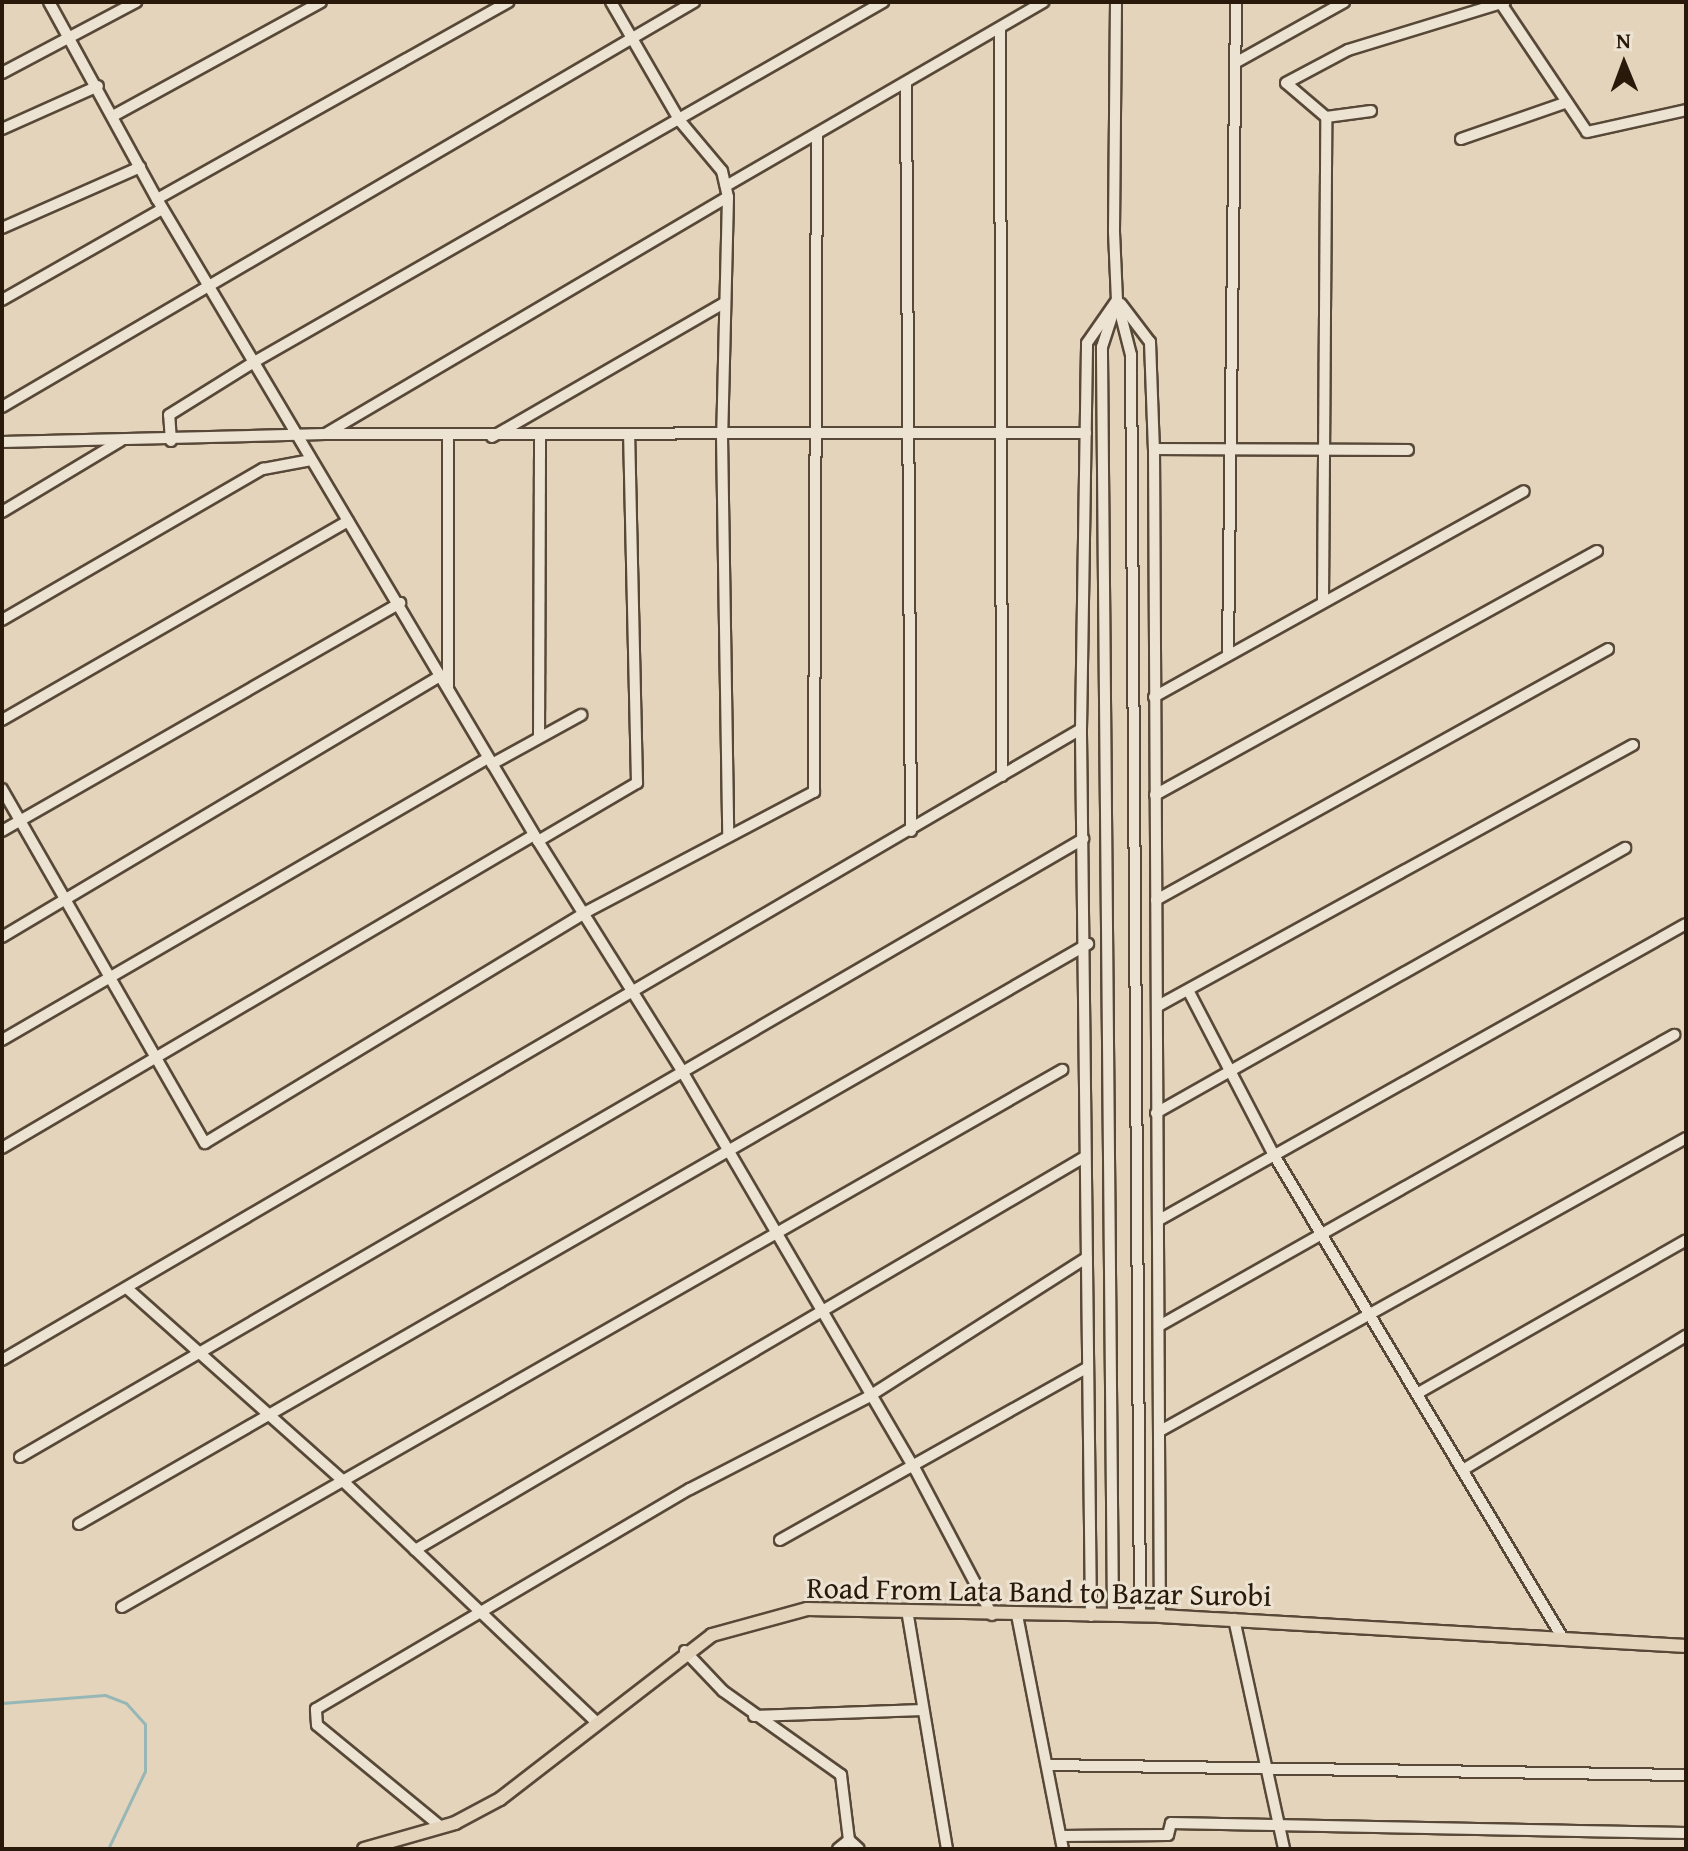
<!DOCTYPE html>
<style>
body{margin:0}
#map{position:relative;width:1688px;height:1851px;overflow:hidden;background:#e4d4bc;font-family:"Gentium Book Plus",serif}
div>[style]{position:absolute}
.stream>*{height:3px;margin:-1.5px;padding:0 1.5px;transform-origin:1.5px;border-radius:1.5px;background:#97b7b7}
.roads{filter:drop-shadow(2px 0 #574837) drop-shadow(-2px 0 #574837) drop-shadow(0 2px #574837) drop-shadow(0 -2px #574837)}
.minor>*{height:10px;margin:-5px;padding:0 5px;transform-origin:5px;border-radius:5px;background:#ede3d3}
.major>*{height:12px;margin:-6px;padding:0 6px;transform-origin:6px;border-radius:6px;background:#e4d4bc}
span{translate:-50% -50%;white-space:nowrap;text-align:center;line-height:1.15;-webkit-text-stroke:6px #ede3d3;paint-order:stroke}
.street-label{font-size:30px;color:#28190b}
.frame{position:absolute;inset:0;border:4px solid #28190b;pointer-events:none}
.north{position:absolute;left:1584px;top:24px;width:80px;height:80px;-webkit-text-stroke:6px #ede3d3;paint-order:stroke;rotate:359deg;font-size:22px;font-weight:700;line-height:32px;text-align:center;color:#28190b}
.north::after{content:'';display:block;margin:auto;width:28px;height:36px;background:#28190b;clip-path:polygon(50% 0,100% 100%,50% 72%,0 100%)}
</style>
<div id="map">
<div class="stream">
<div style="left:2px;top:1703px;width:103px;rotate:-4.4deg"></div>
<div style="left:105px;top:1695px;width:22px;rotate:21deg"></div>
<div style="left:126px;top:1703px;width:28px;rotate:48deg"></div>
<div style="left:145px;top:1724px;width:47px;rotate:90deg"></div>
<div style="left:145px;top:1771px;width:86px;rotate:115.4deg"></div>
</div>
<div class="roads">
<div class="minor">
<div style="left:49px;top:2px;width:225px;rotate:61.3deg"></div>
<div style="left:157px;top:199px;width:747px;rotate:59.31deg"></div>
<div style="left:538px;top:841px;width:271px;rotate:57.9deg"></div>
<div style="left:682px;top:1071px;width:461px;rotate:59.7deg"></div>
<div style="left:915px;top:1469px;width:165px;rotate:62.2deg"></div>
<div style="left:611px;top:2px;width:138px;rotate:59.9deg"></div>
<div style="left:680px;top:121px;width:65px;rotate:50deg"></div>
<div style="left:722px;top:171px;width:27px;rotate:77deg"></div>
<div style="left:728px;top:197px;width:239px;rotate:91.4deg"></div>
<div style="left:722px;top:436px;width:399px;rotate:89.1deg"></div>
<div style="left:1116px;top:2px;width:230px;rotate:90.5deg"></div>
<div style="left:1114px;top:232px;width:68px;rotate:87.5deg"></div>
<div style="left:1117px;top:300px;width:57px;rotate:75.7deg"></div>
<div style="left:1131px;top:355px;width:1261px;rotate:89.59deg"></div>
<div style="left:1500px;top:2px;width:156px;rotate:56.2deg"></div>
<div style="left:1587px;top:132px;width:101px;rotate:-12.5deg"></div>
<div style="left:1000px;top:28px;width:748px;rotate:89.85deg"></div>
<div style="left:1235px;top:63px;width:125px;rotate:-29.2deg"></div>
<div style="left:2px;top:73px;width:152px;rotate:-27.9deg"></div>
<div style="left:906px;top:84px;width:747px;rotate:89.62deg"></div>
<div style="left:1371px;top:111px;width:45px;rotate:172.4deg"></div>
<div style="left:1326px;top:117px;width:52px;rotate:-139.6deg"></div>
<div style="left:1286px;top:83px;width:70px;rotate:-28deg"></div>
<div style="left:1348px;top:50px;width:164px;rotate:-17deg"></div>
<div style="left:113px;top:116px;width:237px;rotate:-28.7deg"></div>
<div style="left:2px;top:129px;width:105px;rotate:-24.1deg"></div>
<div style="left:1461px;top:139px;width:112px;rotate:-19.2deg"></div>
<div style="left:726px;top:186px;width:367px;rotate:-30.1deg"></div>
<div style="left:157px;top:199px;width:403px;rotate:-29.3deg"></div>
<div style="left:2px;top:228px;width:151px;rotate:-23.8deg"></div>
<div style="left:2px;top:300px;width:184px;rotate:-29.6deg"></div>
<div style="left:1121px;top:304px;width:48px;rotate:52.7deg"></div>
<div style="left:1150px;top:342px;width:107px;rotate:87.9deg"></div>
<div style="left:1154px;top:449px;width:1167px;rotate:89.71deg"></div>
<div style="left:2px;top:407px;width:802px;rotate:-30.34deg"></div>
<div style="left:327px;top:433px;width:465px;rotate:-30.5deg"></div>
<div style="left:448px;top:437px;width:250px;rotate:90deg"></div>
<div style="left:492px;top:437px;width:268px;rotate:-30deg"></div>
<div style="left:171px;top:441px;width:26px;rotate:-94deg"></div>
<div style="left:169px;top:415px;width:100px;rotate:-31.9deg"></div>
<div style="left:254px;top:362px;width:725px;rotate:-29.78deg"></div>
<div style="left:2px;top:442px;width:323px;rotate:-1.4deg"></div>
<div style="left:325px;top:434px;width:761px;rotate:-0.08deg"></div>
<div style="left:1154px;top:449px;width:254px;rotate:0.2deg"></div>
<div style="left:2px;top:512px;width:138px;rotate:-31deg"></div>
<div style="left:1323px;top:600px;width:483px;rotate:-89.6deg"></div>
<div style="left:2px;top:620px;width:302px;rotate:-30.1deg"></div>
<div style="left:263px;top:469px;width:49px;rotate:-10.6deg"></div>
<div style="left:1228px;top:652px;width:650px;rotate:-89.29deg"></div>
<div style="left:1154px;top:697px;width:423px;rotate:-29.1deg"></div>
<div style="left:2px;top:720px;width:399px;rotate:-29.9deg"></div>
<div style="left:539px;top:737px;width:299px;rotate:-89.8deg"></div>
<div style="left:492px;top:764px;width:102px;rotate:-28.8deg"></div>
<div style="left:2px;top:789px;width:408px;rotate:60.2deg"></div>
<div style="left:205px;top:1143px;width:446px;rotate:-31.2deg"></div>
<div style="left:586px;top:912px;width:258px;rotate:-27.8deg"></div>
<div style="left:814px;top:792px;width:658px;rotate:-89.74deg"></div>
<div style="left:1155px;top:795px;width:505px;rotate:-28.9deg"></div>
<div style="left:2px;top:831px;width:459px;rotate:-29.8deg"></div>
<div style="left:538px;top:841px;width:115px;rotate:-30.4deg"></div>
<div style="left:637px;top:783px;width:346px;rotate:-91.3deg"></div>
<div style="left:1156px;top:900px;width:517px;rotate:-29.04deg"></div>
<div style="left:2px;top:937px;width:510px;rotate:-30.79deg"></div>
<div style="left:1189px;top:992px;width:184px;rotate:62.5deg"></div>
<div style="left:1274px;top:1155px;width:561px;rotate:59.14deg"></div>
<div style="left:1158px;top:1006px;width:542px;rotate:-28.79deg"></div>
<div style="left:2px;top:1040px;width:562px;rotate:-30.12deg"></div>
<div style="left:1156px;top:1113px;width:539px;rotate:-29.47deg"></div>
<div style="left:2px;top:1148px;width:617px;rotate:-30.47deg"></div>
<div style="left:1159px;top:1220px;width:604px;rotate:-29.32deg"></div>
<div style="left:129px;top:1290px;width:287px;rotate:41.7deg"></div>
<div style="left:343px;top:1481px;width:348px;rotate:43.6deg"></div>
<div style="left:1159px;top:1326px;width:592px;rotate:-29.47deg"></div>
<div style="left:2px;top:1360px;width:1250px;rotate:-30.32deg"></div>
<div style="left:1420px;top:1392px;width:306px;rotate:-29.7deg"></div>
<div style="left:1160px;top:1431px;width:602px;rotate:-29.12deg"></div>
<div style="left:20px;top:1457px;width:1230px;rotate:-30.17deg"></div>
<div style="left:1466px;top:1468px;width:257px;rotate:-31deg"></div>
<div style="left:79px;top:1524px;width:1164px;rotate:-29.89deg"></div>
<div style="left:780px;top:1540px;width:353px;rotate:-29.3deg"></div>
<div style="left:415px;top:1550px;width:775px;rotate:-30.41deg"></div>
<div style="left:122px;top:1607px;width:1083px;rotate:-29.74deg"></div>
<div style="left:907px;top:1610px;width:242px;rotate:80.5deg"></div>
<div style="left:1017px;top:1615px;width:238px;rotate:78.9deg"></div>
<div style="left:1113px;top:1615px;width:1268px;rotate:-90.5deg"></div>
<div style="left:1102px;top:347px;width:40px;rotate:-72deg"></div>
<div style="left:1091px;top:1616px;width:887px;rotate:-90.65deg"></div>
<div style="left:1081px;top:729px;width:386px;rotate:-89.1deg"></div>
<div style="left:1087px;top:343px;width:52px;rotate:-55.1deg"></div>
<div style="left:1234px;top:1619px;width:235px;rotate:77.7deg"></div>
<div style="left:685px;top:1651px;width:55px;rotate:46.5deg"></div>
<div style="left:723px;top:1691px;width:145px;rotate:35.4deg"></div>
<div style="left:841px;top:1775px;width:65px;rotate:83deg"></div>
<div style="left:849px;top:1840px;width:13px;rotate:42deg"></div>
<div style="left:754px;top:1716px;width:169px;rotate:-2deg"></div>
<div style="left:1047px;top:1765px;width:639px;rotate:0.9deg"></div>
<div style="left:440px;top:1826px;width:159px;rotate:-140.6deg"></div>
<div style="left:317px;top:1725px;width:16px;rotate:-94deg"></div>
<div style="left:316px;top:1709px;width:434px;rotate:-30.5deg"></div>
<div style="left:690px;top:1489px;width:200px;rotate:-27.3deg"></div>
<div style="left:868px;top:1397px;width:259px;rotate:-32.5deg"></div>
<div style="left:1061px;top:1836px;width:107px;rotate:-0.5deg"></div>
<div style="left:1168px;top:1835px;width:12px;rotate:-76deg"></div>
<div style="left:1171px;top:1823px;width:515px;rotate:1.11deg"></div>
<div style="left:838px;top:1849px;width:14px;rotate:-39deg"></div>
</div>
<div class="major">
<div style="left:364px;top:1849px;width:95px;rotate:-15.9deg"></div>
<div style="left:455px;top:1823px;width:51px;rotate:-28.1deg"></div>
<div style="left:500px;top:1799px;width:268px;rotate:-37.7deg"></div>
<div style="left:712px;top:1635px;width:98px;rotate:-15.3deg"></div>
<div style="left:807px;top:1609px;width:353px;rotate:1.1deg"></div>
<div style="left:1160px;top:1616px;width:527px;rotate:3.26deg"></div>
</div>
</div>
<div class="street-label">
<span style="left:1039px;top:1591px;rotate:1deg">Road From Lata Band to Bazar Surobi</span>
</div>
<div class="frame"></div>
<div class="north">N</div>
</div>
